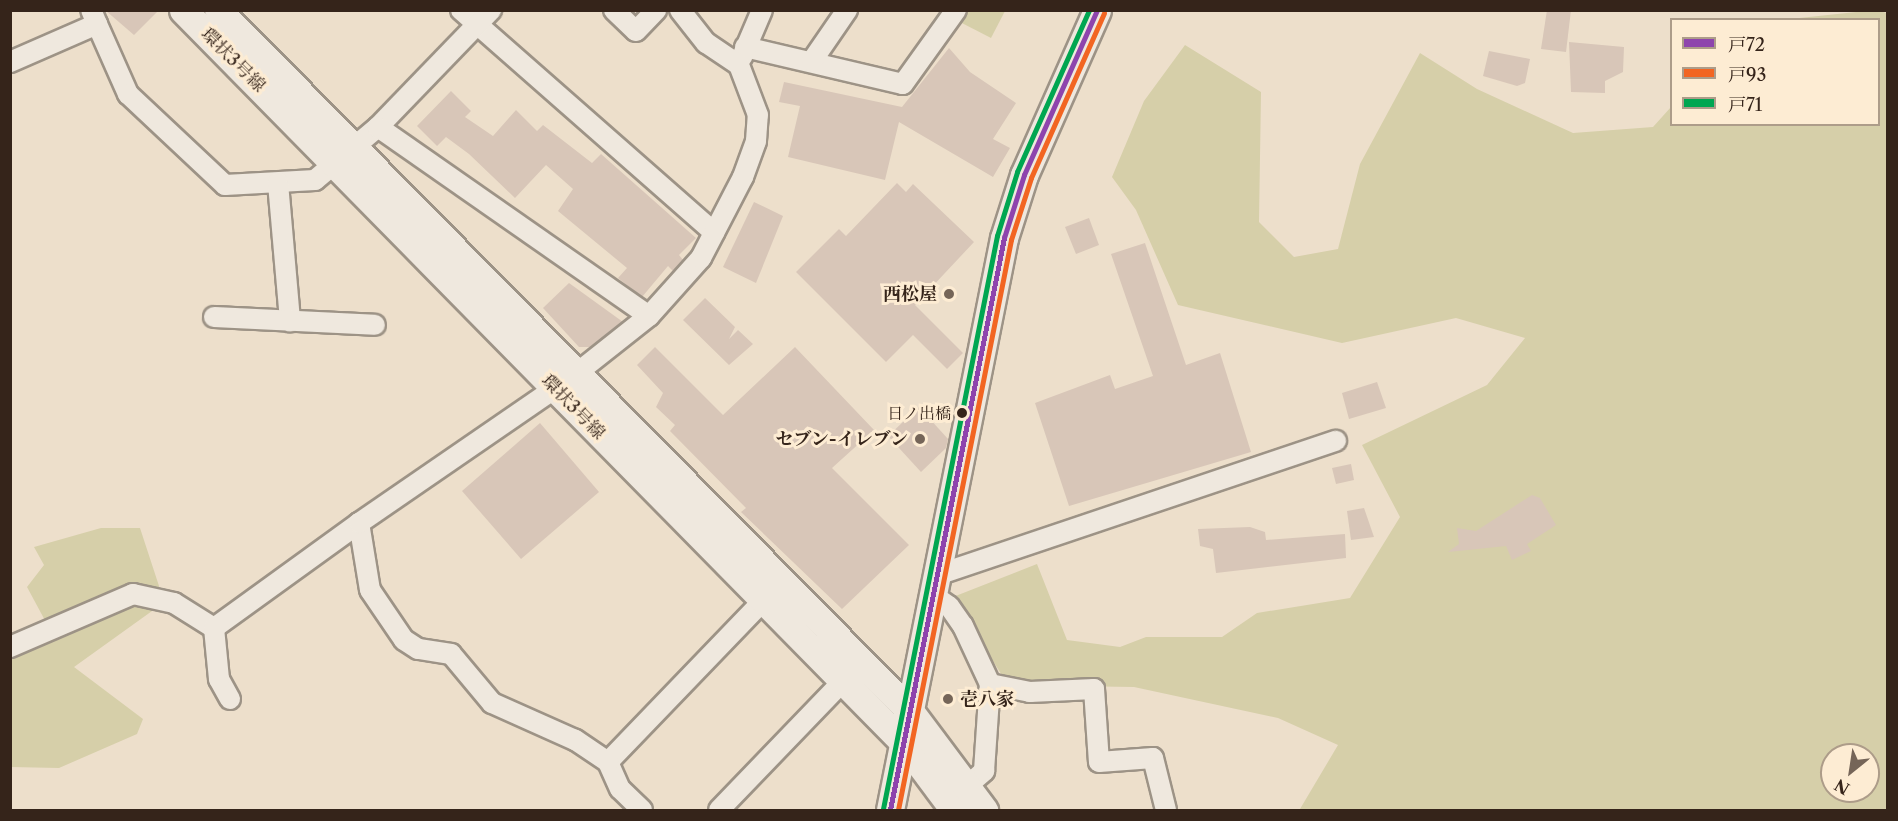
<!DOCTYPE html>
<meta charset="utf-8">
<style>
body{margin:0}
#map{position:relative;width:1898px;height:821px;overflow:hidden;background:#eddfcb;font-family:"Libre Caslon Text","Noto Serif JP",serif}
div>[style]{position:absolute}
.green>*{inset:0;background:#d6cfa9}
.building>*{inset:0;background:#d8c6b8}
.roads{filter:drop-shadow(2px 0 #9d9386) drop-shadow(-2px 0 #9d9386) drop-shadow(0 2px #9d9386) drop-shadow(0 -2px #9d9386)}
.street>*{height:20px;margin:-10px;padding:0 10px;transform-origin:10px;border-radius:10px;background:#efe8de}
.secondary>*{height:27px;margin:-13.5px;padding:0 13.5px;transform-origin:13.5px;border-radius:13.5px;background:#efe8de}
.bus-1>*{height:4.5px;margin:-2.25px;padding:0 2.25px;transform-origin:2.25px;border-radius:2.25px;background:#8e44ad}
.bus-2>*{height:4.5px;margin:-2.25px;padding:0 2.25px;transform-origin:2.25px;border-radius:2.25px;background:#f26522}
.bus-3>*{height:4.5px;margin:-2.25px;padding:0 2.25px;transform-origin:2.25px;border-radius:2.25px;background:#00a651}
.dots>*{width:16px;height:16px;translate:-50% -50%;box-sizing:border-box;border:3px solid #fdecd3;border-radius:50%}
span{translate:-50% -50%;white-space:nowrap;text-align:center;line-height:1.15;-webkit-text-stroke:6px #fdecd3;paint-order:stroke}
.bus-label{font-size:16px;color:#35241a}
.right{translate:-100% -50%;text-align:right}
.street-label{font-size:18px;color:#35241a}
.poi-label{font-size:18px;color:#35241a;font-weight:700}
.left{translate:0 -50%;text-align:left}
.frame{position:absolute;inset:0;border:12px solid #35241a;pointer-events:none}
.legend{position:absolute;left:1670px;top:18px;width:210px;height:108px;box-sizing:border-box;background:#fdecd3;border:2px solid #ad9c89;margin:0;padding:8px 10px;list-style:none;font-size:18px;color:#35241a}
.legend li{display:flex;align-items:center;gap:12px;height:30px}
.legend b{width:30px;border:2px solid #ad9c89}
.north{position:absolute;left:1820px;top:743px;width:60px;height:60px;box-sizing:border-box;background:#fdecd3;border:2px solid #ad9c89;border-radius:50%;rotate:210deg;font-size:16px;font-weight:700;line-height:24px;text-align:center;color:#35241a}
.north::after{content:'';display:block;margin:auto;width:21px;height:27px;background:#756558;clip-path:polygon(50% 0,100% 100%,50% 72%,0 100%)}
</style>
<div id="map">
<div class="green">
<div style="clip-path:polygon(evenodd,1875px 10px,1887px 13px,1887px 810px,1292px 810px,1300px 809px,1338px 745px,1278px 718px,1134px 687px,1008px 685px,953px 597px,1037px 564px,1067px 640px,1120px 647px,1146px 637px,1222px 637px,1257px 613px,1350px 598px,1400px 517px,1362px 445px,1487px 385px,1525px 338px,1456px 318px,1342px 343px,1178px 305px,1136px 210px,1112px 177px,1144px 101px,1185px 45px,1261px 92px,1259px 222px,1294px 257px,1338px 249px,1360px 164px,1420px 53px,1477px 89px,1573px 133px,1653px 127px,1671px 107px,1672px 124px,1878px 124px,1878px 20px,1790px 19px,1875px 10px,1832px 755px,1868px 755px,1868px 791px,1832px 791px,1832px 755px)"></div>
<div style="clip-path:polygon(963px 11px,1005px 11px,991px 38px,958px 21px)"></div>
<div style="clip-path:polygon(101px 528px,140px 528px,159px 586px,159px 606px,74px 667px,143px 719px,137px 734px,59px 768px,11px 767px,10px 661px,48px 626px,27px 587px,44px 565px,34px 547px)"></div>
</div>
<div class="building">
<div style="clip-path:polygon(105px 10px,159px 10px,134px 35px)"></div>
<div style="clip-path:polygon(1547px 10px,1571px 10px,1566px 52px,1541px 49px)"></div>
<div style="clip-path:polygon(1569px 42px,1624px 47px,1623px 72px,1605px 81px,1605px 93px,1571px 92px)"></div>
<div style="clip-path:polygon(949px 48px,970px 72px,1016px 103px,993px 139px,1010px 148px,993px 177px,899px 122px,885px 180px,788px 157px,800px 106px,779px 102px,784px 82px,902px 107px)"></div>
<div style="clip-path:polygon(1489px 51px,1530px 59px,1525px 83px,1517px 86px,1483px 76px)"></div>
<div style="clip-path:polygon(451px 91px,471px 111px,465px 117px,493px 136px,516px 110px,537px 131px,543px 125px,592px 163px,601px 154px,696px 238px,679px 255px,683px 260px,673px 271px,668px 266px,642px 297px,633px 290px,618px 278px,627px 268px,558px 211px,573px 189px,546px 165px,515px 198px,469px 154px,446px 137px,437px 146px,417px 126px)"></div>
<div style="clip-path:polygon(897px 183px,906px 192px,913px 184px,974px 242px,915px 305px,963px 353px,947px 369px,913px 335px,886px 362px,796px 272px,839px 229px,846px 236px)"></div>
<div style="clip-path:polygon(754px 202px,783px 216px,756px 283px,723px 267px)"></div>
<div style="clip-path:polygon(1089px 218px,1099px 245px,1076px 254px,1065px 227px)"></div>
<div style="clip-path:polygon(1145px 243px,1186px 365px,1220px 353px,1251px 452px,1069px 506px,1035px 403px,1110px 375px,1115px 389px,1153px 376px,1111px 254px)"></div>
<div style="clip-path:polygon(569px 283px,623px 322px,591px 347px,579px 347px,543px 308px)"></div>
<div style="clip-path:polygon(705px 298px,735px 327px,729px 339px,738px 330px,753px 344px,729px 365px,683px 320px)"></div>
<div style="clip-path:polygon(655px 347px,723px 415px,795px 347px,874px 430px,832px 468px,909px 545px,842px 609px,741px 512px,746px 508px,670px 431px,675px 425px,656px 407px,663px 393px,637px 365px)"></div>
<div style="clip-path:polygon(1377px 382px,1386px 408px,1349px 419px,1342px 393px)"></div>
<div style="clip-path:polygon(919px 407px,948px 439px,946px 448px,921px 472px,888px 436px)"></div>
<div style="clip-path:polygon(540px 423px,599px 492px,521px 559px,462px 491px)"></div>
<div style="clip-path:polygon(1351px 464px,1354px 480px,1336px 484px,1332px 468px)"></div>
<div style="clip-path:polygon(1532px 495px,1540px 498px,1556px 525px,1527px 544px,1531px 551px,1512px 560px,1506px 546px,1448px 552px,1459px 544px,1457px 528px,1476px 531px)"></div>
<div style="clip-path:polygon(1364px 508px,1374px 537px,1351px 540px,1347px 511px)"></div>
<div style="clip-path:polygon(1250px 527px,1265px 532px,1266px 540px,1345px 534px,1346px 558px,1216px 573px,1213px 549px,1200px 546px,1198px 529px)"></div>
</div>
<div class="roads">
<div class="street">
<div style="left:461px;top:10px;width:337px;rotate:41.3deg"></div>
<div style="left:614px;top:10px;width:30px;rotate:44deg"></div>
<div style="left:636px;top:31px;width:29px;rotate:-46deg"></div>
<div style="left:97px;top:24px;width:77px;rotate:66.1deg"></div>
<div style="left:128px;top:94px;width:133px;rotate:43.2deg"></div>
<div style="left:225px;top:185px;width:90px;rotate:-3.2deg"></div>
<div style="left:315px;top:180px;width:82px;rotate:-40.1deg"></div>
<div style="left:378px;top:127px;width:163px;rotate:-46deg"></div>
<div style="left:745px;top:47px;width:162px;rotate:13.2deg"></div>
<div style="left:903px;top:84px;width:91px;rotate:-54.4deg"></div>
<div style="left:742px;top:57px;width:51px;rotate:-66.9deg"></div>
<div style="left:812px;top:61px;width:62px;rotate:-55.5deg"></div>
<div style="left:10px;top:62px;width:95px;rotate:-23.6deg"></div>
<div style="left:97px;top:24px;width:15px;rotate:-113deg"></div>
<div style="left:378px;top:127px;width:330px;rotate:34.9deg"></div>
<div style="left:278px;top:183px;width:139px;rotate:85deg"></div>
<div style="left:214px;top:317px;width:161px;rotate:2.8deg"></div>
<div style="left:937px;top:575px;width:421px;rotate:-18.6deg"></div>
<div style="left:933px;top:595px;width:19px;rotate:35deg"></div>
<div style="left:949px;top:606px;width:24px;rotate:55deg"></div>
<div style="left:963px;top:626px;width:64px;rotate:65deg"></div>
<div style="left:10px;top:647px;width:134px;rotate:-23.3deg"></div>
<div style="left:133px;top:594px;width:42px;rotate:12.4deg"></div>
<div style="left:174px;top:603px;width:47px;rotate:32deg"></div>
<div style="left:230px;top:699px;width:23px;rotate:-119deg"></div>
<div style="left:219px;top:679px;width:51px;rotate:-95.6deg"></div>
<div style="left:214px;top:628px;width:179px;rotate:-35.9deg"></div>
<div style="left:608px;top:762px;width:222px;rotate:-46.1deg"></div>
<div style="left:967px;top:786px;width:23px;rotate:-41deg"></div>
<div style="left:984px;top:771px;width:87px;rotate:-86.1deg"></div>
<div style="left:990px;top:684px;width:41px;rotate:11.3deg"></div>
<div style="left:1030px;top:692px;width:64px;rotate:-2.7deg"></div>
<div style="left:1094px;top:689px;width:73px;rotate:86.1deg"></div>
<div style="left:1099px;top:762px;width:54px;rotate:-4.2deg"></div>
<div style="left:1153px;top:758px;width:54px;rotate:76deg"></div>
<div style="left:642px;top:810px;width:30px;rotate:-136deg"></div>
<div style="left:620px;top:789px;width:30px;rotate:-114deg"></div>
<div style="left:608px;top:762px;width:40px;rotate:-146deg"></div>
<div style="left:575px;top:740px;width:91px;rotate:-156deg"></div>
<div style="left:492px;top:703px;width:64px;rotate:-129.9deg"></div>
<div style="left:451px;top:654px;width:33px;rotate:-171deg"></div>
<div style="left:418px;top:649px;width:17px;rotate:-147deg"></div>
<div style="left:404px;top:640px;width:60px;rotate:-124.2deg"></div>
<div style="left:370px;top:590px;width:68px;rotate:-99.3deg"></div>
<div style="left:359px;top:523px;width:265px;rotate:-34.5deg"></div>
<div style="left:577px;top:373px;width:92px;rotate:-38.4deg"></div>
<div style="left:649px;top:316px;width:78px;rotate:-48.1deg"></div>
<div style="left:701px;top:258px;width:91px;rotate:-62.6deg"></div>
<div style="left:743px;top:177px;width:38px;rotate:-70deg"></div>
<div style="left:756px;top:141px;width:26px;rotate:-86deg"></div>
<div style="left:758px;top:115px;width:53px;rotate:-110.8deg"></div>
<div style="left:739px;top:65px;width:40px;rotate:-146deg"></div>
<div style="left:706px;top:43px;width:42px;rotate:-128.2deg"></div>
<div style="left:719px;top:810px;width:178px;rotate:-46.1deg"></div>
</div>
<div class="secondary">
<div style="left:183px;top:10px;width:1028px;rotate:45.47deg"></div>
<div style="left:904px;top:743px;width:84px;rotate:53.3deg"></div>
<div style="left:218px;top:10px;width:985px;rotate:45.37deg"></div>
<div style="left:910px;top:711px;width:124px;rotate:53.2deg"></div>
<div style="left:890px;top:810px;width:583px;rotate:-78.73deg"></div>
<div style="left:1004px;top:238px;width:66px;rotate:-72.4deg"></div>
<div style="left:1024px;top:175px;width:180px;rotate:-66.1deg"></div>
</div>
</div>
<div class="bus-1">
<div style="left:890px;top:810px;width:583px;rotate:-78.73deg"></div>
<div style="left:1004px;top:238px;width:66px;rotate:-72.4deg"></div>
<div style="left:1024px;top:175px;width:180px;rotate:-66.1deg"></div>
</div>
<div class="bus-2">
<div style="left:898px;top:810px;width:581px;rotate:-78.79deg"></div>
<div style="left:1011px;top:240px;width:65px;rotate:-72.1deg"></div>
<div style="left:1031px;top:178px;width:180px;rotate:-66.1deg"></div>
</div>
<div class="bus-3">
<div style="left:883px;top:809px;width:584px;rotate:-78.75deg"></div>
<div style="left:997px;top:236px;width:67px;rotate:-72.6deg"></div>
<div style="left:1017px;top:172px;width:177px;rotate:-66deg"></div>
</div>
<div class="dots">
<div style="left:949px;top:294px;background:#756558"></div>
<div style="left:962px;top:413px;background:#35241a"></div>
<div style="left:920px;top:439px;background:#756558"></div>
<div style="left:948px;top:699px;background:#756558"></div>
</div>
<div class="bus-label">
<span class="right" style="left:951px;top:413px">日ノ出橋</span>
</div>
<div class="street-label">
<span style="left:233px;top:60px;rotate:45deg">環状3号線</span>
<span style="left:573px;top:407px;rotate:46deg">環状3号線</span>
</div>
<div class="poi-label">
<span class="right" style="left:937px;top:294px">西松屋</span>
<span class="right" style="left:908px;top:439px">セブン-イレブン</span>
<span class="left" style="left:960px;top:699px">壱八家</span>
</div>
<div class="frame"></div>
<ul class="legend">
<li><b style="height:8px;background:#8e44ad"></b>戸72</li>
<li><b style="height:8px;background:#f26522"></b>戸93</li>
<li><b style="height:8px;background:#00a651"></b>戸71</li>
</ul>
<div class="north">N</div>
</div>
